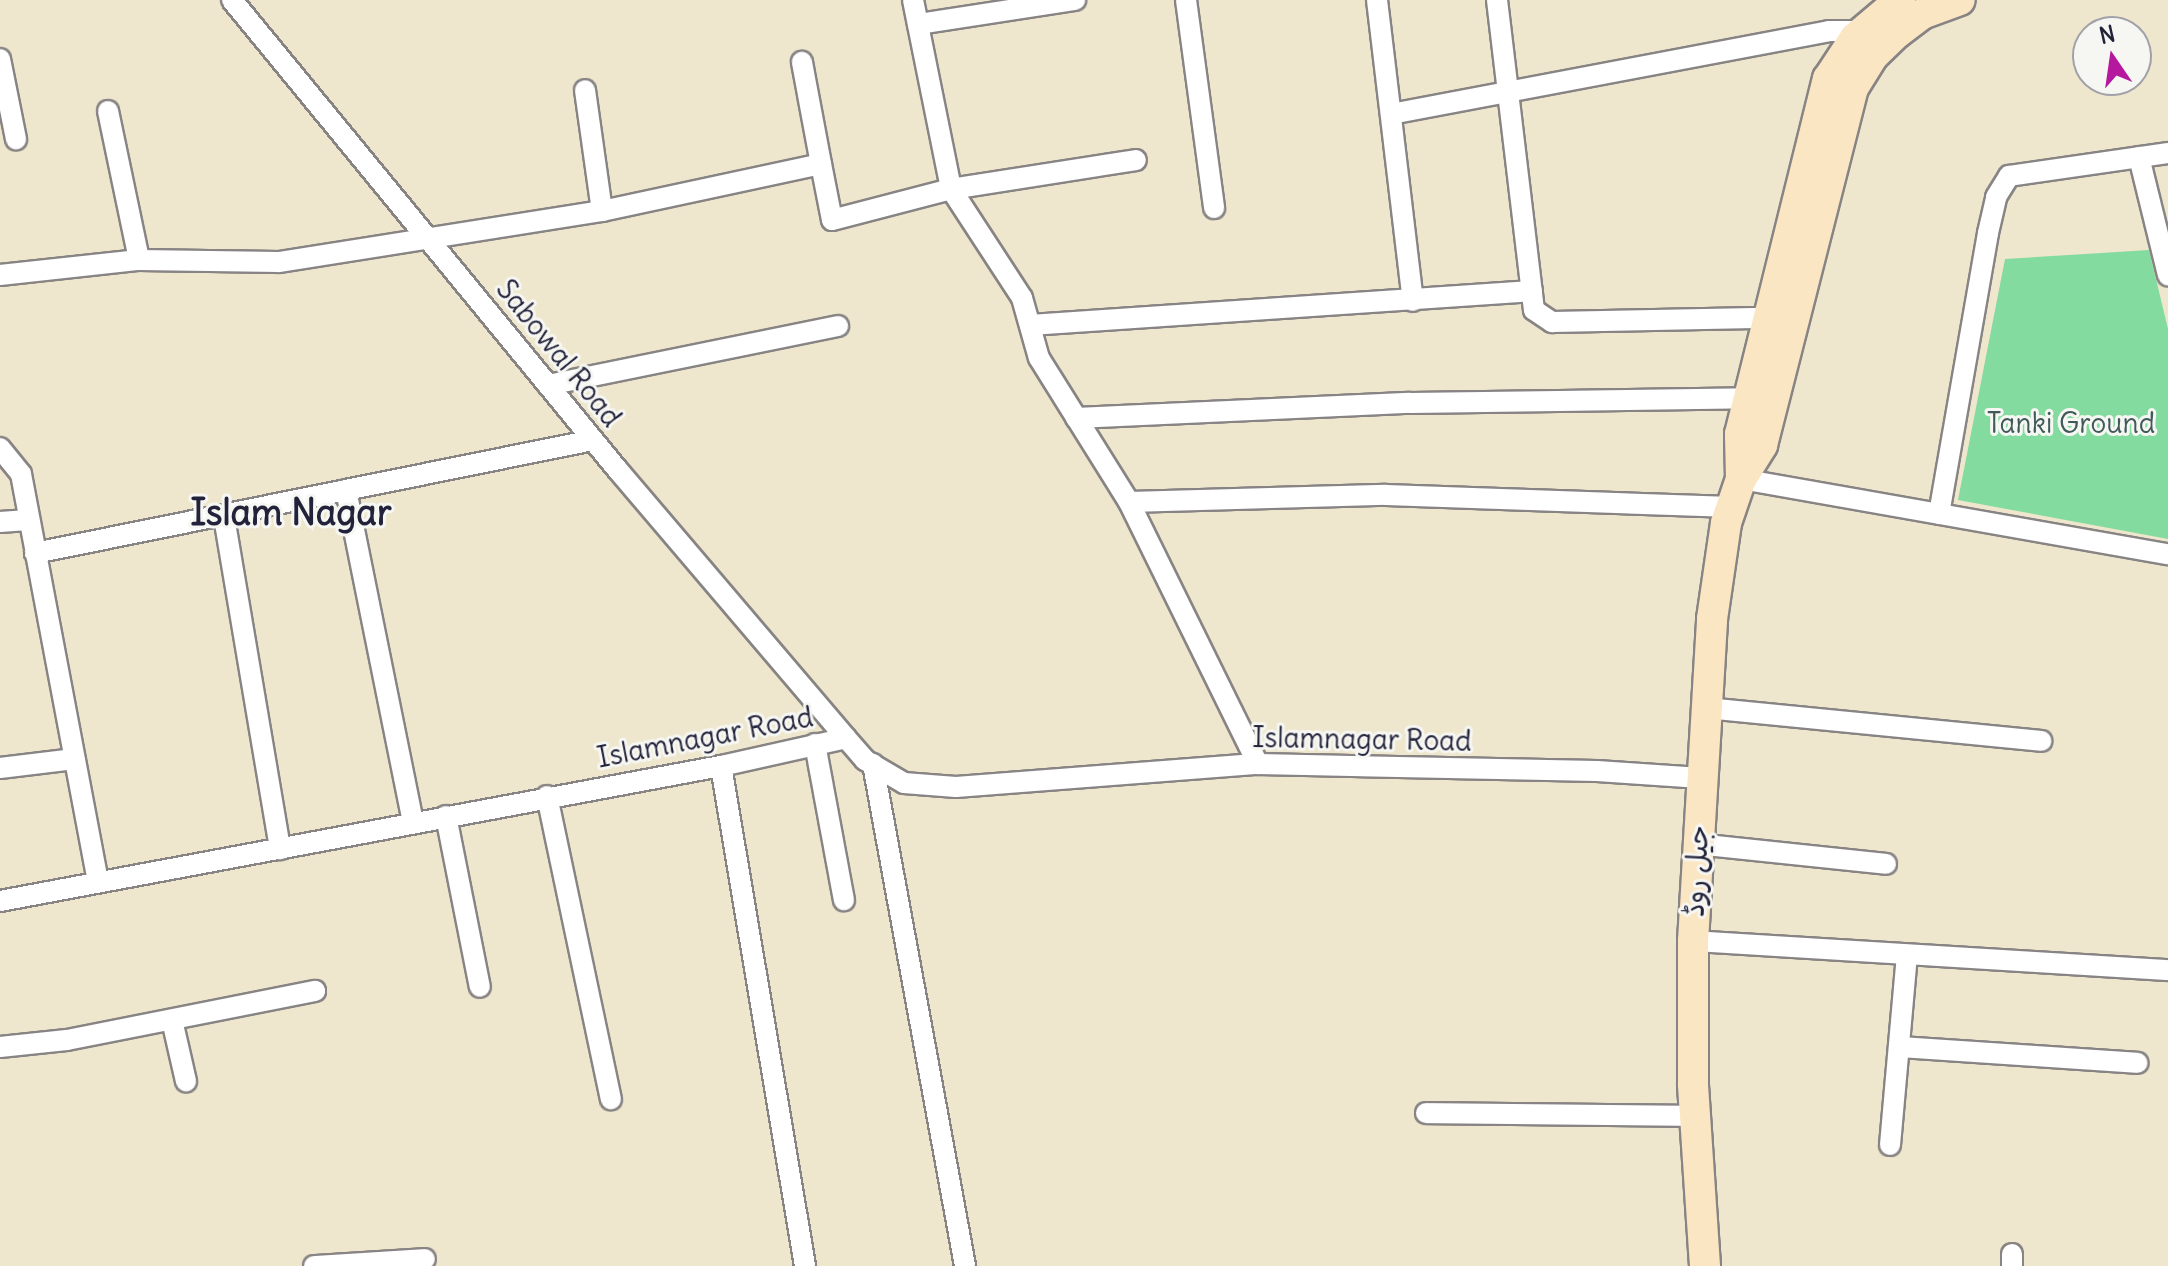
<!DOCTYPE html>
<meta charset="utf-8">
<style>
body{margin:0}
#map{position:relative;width:2168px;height:1266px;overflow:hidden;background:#eee7ce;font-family:Delius,"Playpen Sans Arabic",sans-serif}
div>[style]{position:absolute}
.green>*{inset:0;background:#84db9f}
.roads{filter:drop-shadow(2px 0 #888484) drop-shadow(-2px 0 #888484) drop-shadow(0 2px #888484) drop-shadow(0 -2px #888484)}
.minor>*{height:20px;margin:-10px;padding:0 10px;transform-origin:10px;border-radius:10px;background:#fff}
.secondary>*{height:30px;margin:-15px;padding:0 15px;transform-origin:15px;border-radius:15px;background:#fbe6c4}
span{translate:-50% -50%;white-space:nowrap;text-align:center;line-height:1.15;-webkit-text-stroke:6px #f6f6f2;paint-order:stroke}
.street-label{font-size:28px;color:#22223b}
.park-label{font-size:28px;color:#3f5a59}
.district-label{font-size:36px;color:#22223b;font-weight:700}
.north{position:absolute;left:2072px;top:16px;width:80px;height:80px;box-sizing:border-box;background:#f6f6f2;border:2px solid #a1a1a9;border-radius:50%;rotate:347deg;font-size:22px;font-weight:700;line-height:32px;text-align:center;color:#22223b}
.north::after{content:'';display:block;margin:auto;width:28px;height:36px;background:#b5179e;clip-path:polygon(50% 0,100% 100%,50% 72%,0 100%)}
</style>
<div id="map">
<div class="green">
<div style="clip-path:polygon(2149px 250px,2168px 329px,2168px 539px,1958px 500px,2005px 259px)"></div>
</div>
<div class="roads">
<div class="minor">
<div style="left:232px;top:0;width:607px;rotate:50.62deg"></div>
<div style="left:617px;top:469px;width:353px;rotate:49.6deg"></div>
<div style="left:846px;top:738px;width:29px;rotate:49deg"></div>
<div style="left:865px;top:760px;width:45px;rotate:30.5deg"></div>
<div style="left:904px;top:783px;width:52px;rotate:4.4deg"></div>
<div style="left:956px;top:787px;width:303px;rotate:-4.4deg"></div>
<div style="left:1258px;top:764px;width:339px;rotate:1.2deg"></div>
<div style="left:1597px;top:771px;width:104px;rotate:3.9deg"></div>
<div style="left:913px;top:0;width:193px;rotate:78.6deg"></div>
<div style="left:951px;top:189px;width:130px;rotate:56.9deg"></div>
<div style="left:1022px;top:298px;width:62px;rotate:74.2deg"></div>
<div style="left:1039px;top:358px;width:170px;rotate:58deg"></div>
<div style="left:1129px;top:502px;width:292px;rotate:63.8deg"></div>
<div style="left:1186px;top:0;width:210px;rotate:82.3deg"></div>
<div style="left:1377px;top:0;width:303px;rotate:83.2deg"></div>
<div style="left:1497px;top:0;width:312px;rotate:83.2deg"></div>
<div style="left:1534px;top:310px;width:22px;rotate:34deg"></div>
<div style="left:1552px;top:322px;width:216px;rotate:-1.1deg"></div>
<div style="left:918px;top:24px;width:159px;rotate:-8.7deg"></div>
<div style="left:0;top:59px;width:82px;rotate:78.7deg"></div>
<div style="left:108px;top:111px;width:152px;rotate:78.2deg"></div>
<div style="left:1391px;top:114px;width:446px;rotate:-10.7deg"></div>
<div style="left:1829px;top:31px;width:33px"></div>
<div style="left:2139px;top:157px;width:122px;rotate:76.2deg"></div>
<div style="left:821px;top:164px;width:57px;rotate:78.9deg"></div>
<div style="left:832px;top:220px;width:123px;rotate:-14.6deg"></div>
<div style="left:951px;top:189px;width:187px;rotate:-8.9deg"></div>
<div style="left:602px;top:211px;width:224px;rotate:-12.1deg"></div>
<div style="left:821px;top:164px;width:104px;rotate:-100.6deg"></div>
<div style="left:0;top:275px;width:140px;rotate:-6.2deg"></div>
<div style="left:139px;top:260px;width:140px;rotate:0.8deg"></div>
<div style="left:279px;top:262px;width:327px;rotate:-9deg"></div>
<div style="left:602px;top:211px;width:122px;rotate:-98deg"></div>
<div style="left:1030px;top:325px;width:503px;rotate:-3.87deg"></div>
<div style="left:548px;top:385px;width:296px;rotate:-11.5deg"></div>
<div style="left:1076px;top:418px;width:334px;rotate:-2.6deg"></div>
<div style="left:1410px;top:403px;width:339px;rotate:-0.8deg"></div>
<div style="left:0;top:448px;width:33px;rotate:51deg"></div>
<div style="left:21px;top:474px;width:415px;rotate:79.3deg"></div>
<div style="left:1741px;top:479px;width:434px;rotate:10deg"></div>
<div style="left:346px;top:490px;width:340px;rotate:78.6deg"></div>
<div style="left:1129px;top:502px;width:257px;rotate:-1.6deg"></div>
<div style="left:1386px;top:495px;width:346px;rotate:2deg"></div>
<div style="left:1939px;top:514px;width:285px;rotate:-80.1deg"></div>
<div style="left:1988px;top:233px;width:37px;rotate:-77deg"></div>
<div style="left:1996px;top:197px;width:25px;rotate:-58deg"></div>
<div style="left:2009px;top:176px;width:161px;rotate:-8.2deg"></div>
<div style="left:224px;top:517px;width:337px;rotate:80.4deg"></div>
<div style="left:0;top:522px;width:28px;rotate:-4deg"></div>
<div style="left:35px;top:553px;width:569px;rotate:-11.45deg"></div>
<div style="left:1706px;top:708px;width:337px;rotate:5.6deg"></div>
<div style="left:815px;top:744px;width:159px;rotate:79.5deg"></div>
<div style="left:873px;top:764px;width:510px;rotate:79.61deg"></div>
<div style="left:721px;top:766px;width:507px;rotate:80.46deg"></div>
<div style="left:0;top:768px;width:75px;rotate:-6.9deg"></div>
<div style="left:547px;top:796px;width:310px;rotate:78.1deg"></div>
<div style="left:446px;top:816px;width:174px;rotate:78.8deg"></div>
<div style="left:1697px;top:844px;width:190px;rotate:6deg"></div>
<div style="left:0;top:901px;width:734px;rotate:-10.61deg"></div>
<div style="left:721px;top:766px;width:128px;rotate:-12.6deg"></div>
<div style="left:1693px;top:941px;width:476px;rotate:3.5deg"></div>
<div style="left:172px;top:1020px;width:63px;rotate:77.1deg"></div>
<div style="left:0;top:1047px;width:67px;rotate:-6deg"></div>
<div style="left:67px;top:1040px;width:253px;rotate:-11.2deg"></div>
<div style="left:1899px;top:1047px;width:239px;rotate:3.8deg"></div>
<div style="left:1426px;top:1113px;width:268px;rotate:0.6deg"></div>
<div style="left:1890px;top:1145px;width:191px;rotate:-84.9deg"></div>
<div style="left:314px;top:1266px;width:111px;rotate:-3.6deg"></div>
<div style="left:2012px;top:1266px;width:12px;rotate:-90deg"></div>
</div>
<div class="secondary">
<div style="left:1741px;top:479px;width:45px;rotate:-91.3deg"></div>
<div style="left:1740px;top:434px;width:366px;rotate:-76.1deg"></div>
<div style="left:1828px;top:79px;width:49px;rotate:-56.6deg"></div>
<div style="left:1855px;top:38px;width:59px;rotate:-40.2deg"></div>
<div style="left:1705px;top:1266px;width:182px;rotate:-93.8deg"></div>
<div style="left:1693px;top:1084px;width:143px;rotate:-90deg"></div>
<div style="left:1693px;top:941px;width:323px;rotate:-86.6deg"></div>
<div style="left:1712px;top:619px;width:97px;rotate:-81.7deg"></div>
<div style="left:1726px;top:523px;width:46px;rotate:-71.2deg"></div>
<div style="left:1741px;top:479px;width:40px;rotate:-58deg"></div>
<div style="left:1762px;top:445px;width:368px;rotate:-75.7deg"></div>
<div style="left:1853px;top:88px;width:39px;rotate:-58deg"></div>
<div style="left:1874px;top:55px;width:32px;rotate:-44deg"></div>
<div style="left:1897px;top:33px;width:31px;rotate:-37deg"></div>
<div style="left:1922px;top:14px;width:40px;rotate:-20.2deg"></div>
</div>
</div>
<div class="street-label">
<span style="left:559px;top:353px;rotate:51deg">Sabowal Road</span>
<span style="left:705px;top:737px;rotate:-11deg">Islamnagar Road</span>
<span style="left:1362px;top:739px;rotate:1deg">Islamnagar Road</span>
<span style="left:1696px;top:871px;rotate:-87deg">جیل روڈ</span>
</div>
<div class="park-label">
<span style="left:2071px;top:423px">Tanki Ground</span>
</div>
<div class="district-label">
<span style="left:291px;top:513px">Islam Nagar</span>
</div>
<div class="north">N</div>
</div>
